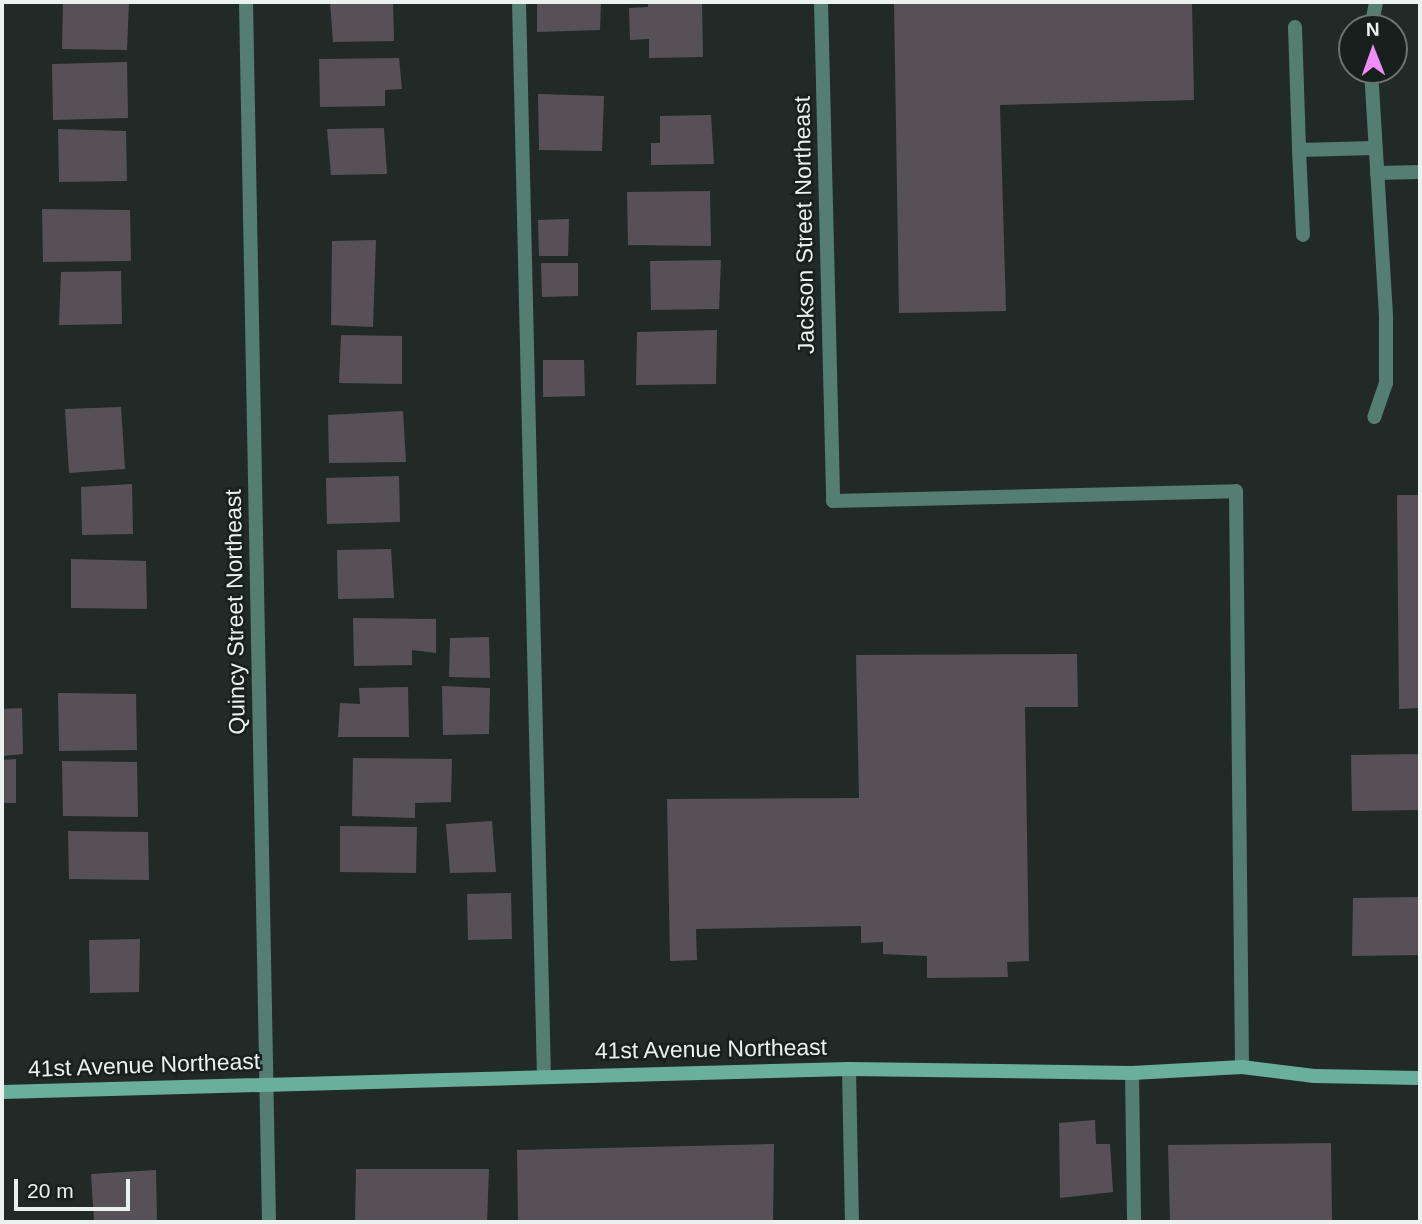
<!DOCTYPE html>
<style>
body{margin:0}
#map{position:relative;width:1422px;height:1224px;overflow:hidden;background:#212a27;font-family:Arial,sans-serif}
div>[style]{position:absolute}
.building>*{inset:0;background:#575157}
.lane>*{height:14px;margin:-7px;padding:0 7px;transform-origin:7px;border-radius:7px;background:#547e71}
.street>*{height:14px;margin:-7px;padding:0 7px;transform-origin:7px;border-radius:7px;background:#547e71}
.secondary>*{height:14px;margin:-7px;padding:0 7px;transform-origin:7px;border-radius:7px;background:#6aaf9b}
span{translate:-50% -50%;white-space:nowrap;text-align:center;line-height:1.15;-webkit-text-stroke:5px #18201d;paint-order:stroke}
.street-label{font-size:23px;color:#ebf1ef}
.frame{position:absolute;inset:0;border:4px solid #ebf1ef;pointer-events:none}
.north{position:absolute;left:1338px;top:14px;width:70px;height:70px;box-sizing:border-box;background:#18201d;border:2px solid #6c7471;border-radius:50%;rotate:359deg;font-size:19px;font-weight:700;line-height:28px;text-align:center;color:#ebf1ef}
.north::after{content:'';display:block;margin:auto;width:24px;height:32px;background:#ee8cf8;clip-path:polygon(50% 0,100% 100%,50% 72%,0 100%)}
.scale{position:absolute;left:14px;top:1179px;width:116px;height:32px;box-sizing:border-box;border:4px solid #ebf1ef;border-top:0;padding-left:9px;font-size:21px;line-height:24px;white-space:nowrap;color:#ebf1ef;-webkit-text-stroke:5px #18201d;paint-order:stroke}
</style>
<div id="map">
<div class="building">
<div style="clip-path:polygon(63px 2px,129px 2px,127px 50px,62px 49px)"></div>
<div style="clip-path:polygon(330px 2px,393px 2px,394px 41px,333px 42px)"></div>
<div style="clip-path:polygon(537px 2px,601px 2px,600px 30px,537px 32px)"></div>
<div style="clip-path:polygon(648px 2px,702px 2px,703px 57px,649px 58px,649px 39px,630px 40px,629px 8px,648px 7px)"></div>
<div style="clip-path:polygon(894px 2px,1192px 2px,1194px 100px,1000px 105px,1006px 311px,899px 313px)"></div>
<div style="clip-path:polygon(399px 58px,402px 89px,385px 90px,385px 106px,320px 107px,319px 59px)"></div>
<div style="clip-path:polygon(127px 62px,128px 118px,53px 120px,52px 64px)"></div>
<div style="clip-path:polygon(538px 94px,604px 96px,602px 151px,539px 150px)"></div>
<div style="clip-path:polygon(711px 115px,714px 164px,651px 165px,651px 143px,660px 143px,660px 116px)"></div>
<div style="clip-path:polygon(384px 128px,387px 174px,331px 175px,327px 129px)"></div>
<div style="clip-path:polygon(58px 129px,126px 131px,127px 181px,59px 182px)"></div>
<div style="clip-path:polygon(710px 191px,711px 246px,628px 245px,627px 192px)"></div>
<div style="clip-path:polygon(42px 209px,130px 210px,131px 261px,43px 262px)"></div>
<div style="clip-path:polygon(569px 219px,568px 256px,539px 256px,538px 220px)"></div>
<div style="clip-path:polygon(376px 240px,373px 327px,331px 325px,332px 241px)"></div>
<div style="clip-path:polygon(721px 260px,719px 309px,651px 310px,650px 261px)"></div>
<div style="clip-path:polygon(541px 263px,578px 263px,578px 296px,542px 297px)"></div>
<div style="clip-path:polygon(121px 271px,122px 324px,59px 325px,61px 272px)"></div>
<div style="clip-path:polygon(717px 330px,716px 384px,636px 385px,637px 332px)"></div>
<div style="clip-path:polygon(341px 335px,402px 336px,402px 384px,339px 383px)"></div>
<div style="clip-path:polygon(543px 360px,584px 360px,585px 396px,543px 397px)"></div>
<div style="clip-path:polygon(121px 407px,125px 469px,69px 473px,65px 409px)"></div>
<div style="clip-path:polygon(403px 411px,406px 462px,329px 463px,328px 415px)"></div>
<div style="clip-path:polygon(399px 476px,400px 522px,327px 524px,326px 478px)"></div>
<div style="clip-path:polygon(132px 484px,133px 534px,82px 535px,81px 487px)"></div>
<div style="clip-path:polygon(1397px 495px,1420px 495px,1420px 708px,1399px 709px)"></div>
<div style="clip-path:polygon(391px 549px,394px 598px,338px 599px,337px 550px)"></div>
<div style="clip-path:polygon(71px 559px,146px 561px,147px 609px,71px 608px)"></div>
<div style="clip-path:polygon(353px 618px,436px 619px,436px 653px,412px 650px,412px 665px,354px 666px)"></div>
<div style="clip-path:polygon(489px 637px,490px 678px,449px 677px,450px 638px)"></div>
<div style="clip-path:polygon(1077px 654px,1078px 707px,1025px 707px,1029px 961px,1007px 962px,1008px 977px,927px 978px,927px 956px,883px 954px,883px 942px,861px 943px,861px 926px,696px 929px,697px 960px,670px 961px,667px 799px,859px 798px,856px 655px)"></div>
<div style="clip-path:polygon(442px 686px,490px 688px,489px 734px,443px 735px)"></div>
<div style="clip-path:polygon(408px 687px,409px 737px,338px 737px,340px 703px,360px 704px,359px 688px)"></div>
<div style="clip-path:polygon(58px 693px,136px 694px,137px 750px,59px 751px)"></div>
<div style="clip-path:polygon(22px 708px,23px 754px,2px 756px,2px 709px)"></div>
<div style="clip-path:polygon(1420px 754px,1420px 810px,1352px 811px,1351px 755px)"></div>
<div style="clip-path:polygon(353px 758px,452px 759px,451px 802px,415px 803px,415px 818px,352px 816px)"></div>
<div style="clip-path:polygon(16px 759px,16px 803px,2px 803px,2px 760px)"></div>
<div style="clip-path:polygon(62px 761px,137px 762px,138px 817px,63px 816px)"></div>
<div style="clip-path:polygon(492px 821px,496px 872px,450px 873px,446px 824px)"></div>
<div style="clip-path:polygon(340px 826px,417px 827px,416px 873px,340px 872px)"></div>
<div style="clip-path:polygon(68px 831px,148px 832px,149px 880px,69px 879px)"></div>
<div style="clip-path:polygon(511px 893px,512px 939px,468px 940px,467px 894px)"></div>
<div style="clip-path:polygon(1420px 897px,1420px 955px,1352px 956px,1353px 898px)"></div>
<div style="clip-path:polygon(140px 939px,139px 992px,90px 993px,89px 940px)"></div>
<div style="clip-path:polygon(1095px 1120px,1096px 1144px,1110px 1144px,1113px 1192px,1060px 1198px,1059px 1123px)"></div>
<div style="clip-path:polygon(1331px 1143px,1332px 1222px,1170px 1222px,1168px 1145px)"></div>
<div style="clip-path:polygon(774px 1144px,773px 1222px,518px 1222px,517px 1150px)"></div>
<div style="clip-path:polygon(356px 1169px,489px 1169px,487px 1222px,355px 1222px)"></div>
<div style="clip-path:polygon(156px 1170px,157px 1221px,94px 1222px,91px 1174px)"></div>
</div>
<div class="lane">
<div style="left:519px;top:2px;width:1074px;rotate:88.67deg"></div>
<div style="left:821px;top:2px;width:499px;rotate:88.6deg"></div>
<div style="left:833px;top:501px;width:403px;rotate:-1.4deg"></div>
<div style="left:1236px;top:491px;width:576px;rotate:89.4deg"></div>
<div style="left:1295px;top:27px;width:123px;rotate:88.1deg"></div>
<div style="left:1299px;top:150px;width:76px;rotate:-1.5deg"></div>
<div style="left:1371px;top:28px;width:26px;rotate:-79deg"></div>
<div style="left:1371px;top:70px;width:246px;rotate:86.5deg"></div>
<div style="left:1386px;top:316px;width:67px;rotate:90deg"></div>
<div style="left:1386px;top:383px;width:36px;rotate:109deg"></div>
<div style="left:1299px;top:150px;width:85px;rotate:87.3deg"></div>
<div style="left:1377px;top:173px;width:43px;rotate:-1.3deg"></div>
<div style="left:1132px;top:1073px;width:149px;rotate:89.2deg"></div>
</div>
<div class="street">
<div style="left:246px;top:2px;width:1220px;rotate:88.92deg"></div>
<div style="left:849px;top:1069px;width:153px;rotate:88.9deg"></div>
</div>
<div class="secondary">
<div style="left:2px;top:1092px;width:847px;rotate:-1.56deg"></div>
<div style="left:849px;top:1069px;width:283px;rotate:0.8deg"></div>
<div style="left:1132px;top:1073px;width:110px;rotate:-3.1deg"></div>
<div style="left:1242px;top:1067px;width:73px;rotate:7.1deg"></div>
<div style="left:1314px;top:1076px;width:106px;rotate:1.1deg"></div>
</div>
<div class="street-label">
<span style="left:804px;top:225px;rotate:-91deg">Jackson Street Northeast</span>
<span style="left:235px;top:612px;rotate:-91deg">Quincy Street Northeast</span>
<span style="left:711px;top:1049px;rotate:-1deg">41st Avenue Northeast</span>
<span style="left:144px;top:1065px;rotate:-2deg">41st Avenue Northeast</span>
</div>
<div class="frame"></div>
<div class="north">N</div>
<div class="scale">20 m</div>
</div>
